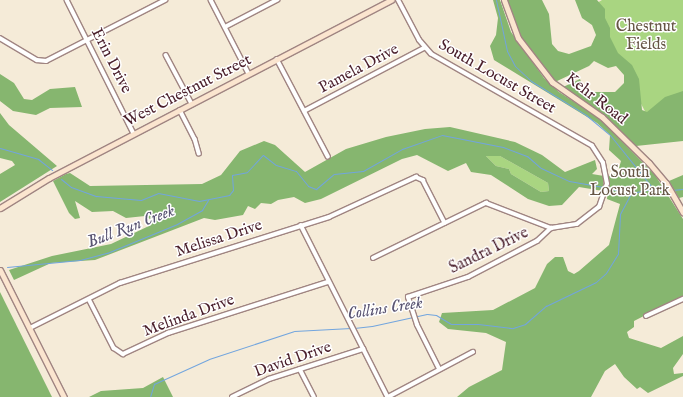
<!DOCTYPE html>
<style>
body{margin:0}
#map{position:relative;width:683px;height:397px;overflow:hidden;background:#f5ebd8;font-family:"IM FELL English",serif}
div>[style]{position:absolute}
.green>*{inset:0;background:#a9d581}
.forest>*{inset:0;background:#86b66f}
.stream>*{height:1px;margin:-0.5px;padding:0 0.5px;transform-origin:0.5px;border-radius:0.5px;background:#72a5de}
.roads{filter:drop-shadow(1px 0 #a08582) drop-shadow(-1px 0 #a08582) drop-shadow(0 1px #a08582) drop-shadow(0 -1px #a08582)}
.street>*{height:3.5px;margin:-1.75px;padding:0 1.75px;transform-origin:1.75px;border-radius:1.75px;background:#fff}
.secondary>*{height:5px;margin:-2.5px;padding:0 2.5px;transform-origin:2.5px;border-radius:2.5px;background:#fbe5cf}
span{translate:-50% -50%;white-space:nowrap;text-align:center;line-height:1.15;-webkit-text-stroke:3px #fff;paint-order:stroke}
.park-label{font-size:16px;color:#665645}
.street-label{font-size:16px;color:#4a1f2b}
.water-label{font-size:17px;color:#5a5573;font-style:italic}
</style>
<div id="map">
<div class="green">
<div style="clip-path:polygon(602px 0,683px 0,683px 99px,648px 117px,590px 7px)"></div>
<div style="clip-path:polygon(486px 156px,500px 156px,548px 183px,549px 191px,541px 192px,511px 174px,509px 169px,496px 166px)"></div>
</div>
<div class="forest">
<div style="clip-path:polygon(493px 0,500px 0,511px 32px,544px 78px,559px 92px,599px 118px,655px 175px,683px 219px,683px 296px,634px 321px,634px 327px,627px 332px,629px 338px,661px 348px,683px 336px,683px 354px,673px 368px,674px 374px,683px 373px,683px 376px,648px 393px,640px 387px,637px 389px,624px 377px,615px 364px,605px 371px,591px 397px,457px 397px,469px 387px,502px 370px,506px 342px,486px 333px,448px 329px,439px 322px,442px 313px,493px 310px,535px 288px,547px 264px,555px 257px,563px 257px,568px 271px,574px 274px,579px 271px,609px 245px,620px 204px,607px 199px,609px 176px,625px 172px,619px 168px,621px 161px,609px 150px,610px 135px,597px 123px,494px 60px,490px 46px,496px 35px,498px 18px)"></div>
<div style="clip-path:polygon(506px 0,542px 0,549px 14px,552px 44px,558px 51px,569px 54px,591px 46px,596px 35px,592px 25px,582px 18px,575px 0,597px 0,605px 9px,605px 18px,610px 28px,610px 37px,618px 53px,632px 65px,639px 79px,642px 110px,647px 112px,665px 97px,683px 91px,683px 141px,636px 146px,589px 104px,561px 88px,580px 79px,582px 84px,591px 92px,615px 92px,624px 83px,624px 75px,616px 66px,608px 68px,594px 61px,589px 66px,555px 82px,520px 37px)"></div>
<div style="clip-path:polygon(0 74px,14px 83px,24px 99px,32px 100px,50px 89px,75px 87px,82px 107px,50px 108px,36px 115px,13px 111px,0 101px)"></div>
<div style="clip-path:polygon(0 113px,9px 125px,57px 166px,0 202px,0 174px,15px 165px,12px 161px,0 158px)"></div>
<div style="clip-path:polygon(evenodd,450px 127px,515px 142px,542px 155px,565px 172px,595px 160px,597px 169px,592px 174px,604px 176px,603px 191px,579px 187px,562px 205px,549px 206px,528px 199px,491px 175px,471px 172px,466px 163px,448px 171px,417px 155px,402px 159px,321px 199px,305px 203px,294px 197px,278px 200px,271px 204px,261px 203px,255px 209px,248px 206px,243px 215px,215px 220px,204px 218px,95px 260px,51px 263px,14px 280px,9px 270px,52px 256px,111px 244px,151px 225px,150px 219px,145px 216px,126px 218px,113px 211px,92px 212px,75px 201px,80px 218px,75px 219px,69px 213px,53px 181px,66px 174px,70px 173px,90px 186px,202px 184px,221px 175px,240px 151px,264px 141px,275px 145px,305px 172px,346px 149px,386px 137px,425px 129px,450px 127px,486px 156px,500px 156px,548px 183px,549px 191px,541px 192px,511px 174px,509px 169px,496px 166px,486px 156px)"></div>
<div style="clip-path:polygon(683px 175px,683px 197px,679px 198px,669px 181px)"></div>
<div style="clip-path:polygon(0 292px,52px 397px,0 397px)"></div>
<div style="clip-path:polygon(163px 377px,173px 397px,89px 397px,101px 391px,143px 388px)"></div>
</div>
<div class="stream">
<div style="left:496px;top:0;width:52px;rotate:77.8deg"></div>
<div style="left:507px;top:51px;width:17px;rotate:62deg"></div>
<div style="left:515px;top:66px;width:22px;rotate:43deg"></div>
<div style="left:531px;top:81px;width:65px;rotate:31.7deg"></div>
<div style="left:586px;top:115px;width:31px;rotate:40deg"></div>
<div style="left:610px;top:135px;width:72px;rotate:51.2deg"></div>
<div style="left:0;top:148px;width:40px;rotate:16deg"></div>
<div style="left:38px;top:159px;width:18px;rotate:38deg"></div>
<div style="left:61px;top:179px;width:13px;rotate:39deg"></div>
<div style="left:71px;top:187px;width:27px;rotate:20deg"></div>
<div style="left:96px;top:196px;width:45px;rotate:5.1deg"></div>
<div style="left:141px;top:200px;width:18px;rotate:-22deg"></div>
<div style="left:158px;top:193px;width:42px;rotate:11deg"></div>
<div style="left:199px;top:201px;width:31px;rotate:-11deg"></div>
<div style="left:229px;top:195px;width:6px;rotate:-51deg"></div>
<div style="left:233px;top:190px;width:15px;rotate:-94deg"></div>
<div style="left:232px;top:175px;width:15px;rotate:-11deg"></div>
<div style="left:247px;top:172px;width:23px;rotate:-47deg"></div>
<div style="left:263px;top:155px;width:16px;rotate:38deg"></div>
<div style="left:276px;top:165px;width:21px;rotate:17deg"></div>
<div style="left:296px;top:171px;width:19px;rotate:51deg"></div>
<div style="left:308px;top:186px;width:9px;rotate:21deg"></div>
<div style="left:316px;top:189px;width:23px;rotate:-40deg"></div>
<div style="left:334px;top:174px;width:29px;rotate:-6deg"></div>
<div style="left:363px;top:171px;width:45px;rotate:-29.4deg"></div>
<div style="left:402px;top:149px;width:42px;rotate:-19.3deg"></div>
<div style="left:442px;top:135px;width:62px;rotate:11.1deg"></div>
<div style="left:503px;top:147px;width:26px;rotate:21deg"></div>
<div style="left:527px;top:156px;width:18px;rotate:41deg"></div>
<div style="left:541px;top:168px;width:31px;rotate:25deg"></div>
<div style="left:569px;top:181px;width:36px;rotate:10deg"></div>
<div style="left:607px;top:188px;width:25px;rotate:12deg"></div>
<div style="left:672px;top:190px;width:11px;rotate:-5deg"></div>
<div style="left:7px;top:267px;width:73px;rotate:-5.5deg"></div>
<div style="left:80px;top:260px;width:28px;rotate:-15deg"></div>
<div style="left:107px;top:253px;width:76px;rotate:-22.5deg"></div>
<div style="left:177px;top:224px;width:29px;rotate:-29deg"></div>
<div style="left:202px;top:210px;width:12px;rotate:-59deg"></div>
<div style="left:354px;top:328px;width:18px;rotate:-6deg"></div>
<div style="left:372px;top:326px;width:56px;rotate:-12.3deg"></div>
<div style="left:427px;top:314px;width:9px;rotate:6deg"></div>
<div style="left:436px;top:315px;width:17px;rotate:31deg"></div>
<div style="left:451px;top:324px;width:27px"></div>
<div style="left:478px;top:324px;width:35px;rotate:7deg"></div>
<div style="left:513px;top:328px;width:13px;rotate:-18deg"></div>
<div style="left:525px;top:324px;width:28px;rotate:-41deg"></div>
<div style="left:546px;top:306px;width:55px;rotate:-25.6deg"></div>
<div style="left:596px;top:282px;width:13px;rotate:-42deg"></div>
<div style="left:606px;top:273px;width:22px;rotate:-58deg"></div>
<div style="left:618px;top:254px;width:40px;rotate:-87.1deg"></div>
<div style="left:620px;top:214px;width:24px;rotate:-62deg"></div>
<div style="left:631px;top:193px;width:15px;rotate:-11deg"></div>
<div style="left:646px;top:190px;width:22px"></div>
<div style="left:150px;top:397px;width:14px;rotate:-73deg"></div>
<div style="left:154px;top:384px;width:60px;rotate:-24.4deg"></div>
<div style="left:209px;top:359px;width:89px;rotate:-18.2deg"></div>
<div style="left:294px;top:331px;width:57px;rotate:-3deg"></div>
</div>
<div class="roads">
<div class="street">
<div style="left:67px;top:0;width:150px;rotate:63.4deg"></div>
<div style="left:211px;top:0;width:83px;rotate:62.8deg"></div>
<div style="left:225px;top:27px;width:59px;rotate:-27.4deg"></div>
<div style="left:0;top:38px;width:43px;rotate:30.7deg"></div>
<div style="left:37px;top:60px;width:9px;rotate:6deg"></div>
<div style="left:46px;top:61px;width:134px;rotate:-27.1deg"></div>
<div style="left:166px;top:55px;width:55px;rotate:62deg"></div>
<div style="left:277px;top:59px;width:110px;rotate:62.3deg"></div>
<div style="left:180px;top:110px;width:33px;rotate:63deg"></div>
<div style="left:195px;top:139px;width:15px;rotate:74deg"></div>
<div style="left:304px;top:111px;width:136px;rotate:-27.7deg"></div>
<div style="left:301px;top:225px;width:193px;rotate:63.2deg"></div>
<div style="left:373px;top:258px;width:126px;rotate:-26deg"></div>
<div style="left:486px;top:203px;width:70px;rotate:21deg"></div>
<div style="left:551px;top:228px;width:26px;rotate:-9deg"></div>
<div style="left:577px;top:224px;width:28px;rotate:-38deg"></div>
<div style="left:599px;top:207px;width:24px;rotate:-71deg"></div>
<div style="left:607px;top:184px;width:21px;rotate:-101deg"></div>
<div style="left:603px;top:163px;width:20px;rotate:-123deg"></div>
<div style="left:592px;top:146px;width:185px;rotate:-150.3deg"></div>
<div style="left:431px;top:54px;width:18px;rotate:-131deg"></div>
<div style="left:419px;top:40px;width:45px;rotate:-117.7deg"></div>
<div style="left:89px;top:299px;width:55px;rotate:63deg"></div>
<div style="left:114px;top:348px;width:11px;rotate:34deg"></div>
<div style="left:123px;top:354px;width:50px;rotate:-25deg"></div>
<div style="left:168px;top:333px;width:168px;rotate:-17.7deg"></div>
<div style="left:646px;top:316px;width:41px;rotate:-24.7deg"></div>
<div style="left:30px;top:328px;width:101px;rotate:-26.6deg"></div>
<div style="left:120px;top:283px;width:219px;rotate:-17.5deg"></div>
<div style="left:329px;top:217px;width:96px;rotate:-24.7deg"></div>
<div style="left:416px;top:177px;width:8px;rotate:23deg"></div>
<div style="left:423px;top:180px;width:48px;rotate:62.9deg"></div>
<div style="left:300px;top:369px;width:31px;rotate:63deg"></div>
<div style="left:439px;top:369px;width:49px;rotate:-116.6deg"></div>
<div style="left:417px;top:325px;width:29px;rotate:-108deg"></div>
<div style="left:408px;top:297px;width:63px;rotate:-18.4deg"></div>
<div style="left:468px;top:277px;width:78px;rotate:-27.6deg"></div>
<div style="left:537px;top:241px;width:19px;rotate:-43deg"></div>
<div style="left:232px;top:397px;width:41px;rotate:-25.9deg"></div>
<div style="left:269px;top:379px;width:99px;rotate:-17.7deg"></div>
<div style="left:388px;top:397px;width:96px;rotate:-27.9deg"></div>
</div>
<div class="secondary">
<div style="left:504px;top:0;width:40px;rotate:69.8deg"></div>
<div style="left:518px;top:38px;width:56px;rotate:52.3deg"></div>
<div style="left:552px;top:82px;width:61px;rotate:35deg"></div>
<div style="left:602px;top:117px;width:66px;rotate:44.4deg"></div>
<div style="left:649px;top:163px;width:26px;rotate:50deg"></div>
<div style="left:666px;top:183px;width:34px;rotate:60deg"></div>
<div style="left:0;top:208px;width:57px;rotate:-31.5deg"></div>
<div style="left:49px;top:178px;width:386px;rotate:-27.5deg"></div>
<div style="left:0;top:270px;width:142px;rotate:63.3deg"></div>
</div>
</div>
<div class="park-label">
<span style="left:646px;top:36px">Chestnut<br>Fields</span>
<span style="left:630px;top:182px">South<br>Locust Park</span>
</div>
<div class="street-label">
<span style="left:111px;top:61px;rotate:63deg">Erin Drive</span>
<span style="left:359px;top:69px;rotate:-28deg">Pamela Drive</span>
<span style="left:497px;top:77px;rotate:30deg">South Locust Street</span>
<span style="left:188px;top:91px;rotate:-27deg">West Chestnut Street</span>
<span style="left:596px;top:99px;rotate:38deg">Kehr Road</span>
<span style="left:219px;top:239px;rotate:-18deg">Melissa Drive</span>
<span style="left:489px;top:251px;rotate:-26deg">Sandra Drive</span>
<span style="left:189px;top:316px;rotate:-20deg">Melinda Drive</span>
<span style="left:293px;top:360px;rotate:-19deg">David Drive</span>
</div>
<div class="water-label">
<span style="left:131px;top:227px;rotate:-21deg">Bull Run Creek</span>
<span style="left:385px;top:309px;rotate:-9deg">Collins Creek</span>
</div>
</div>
